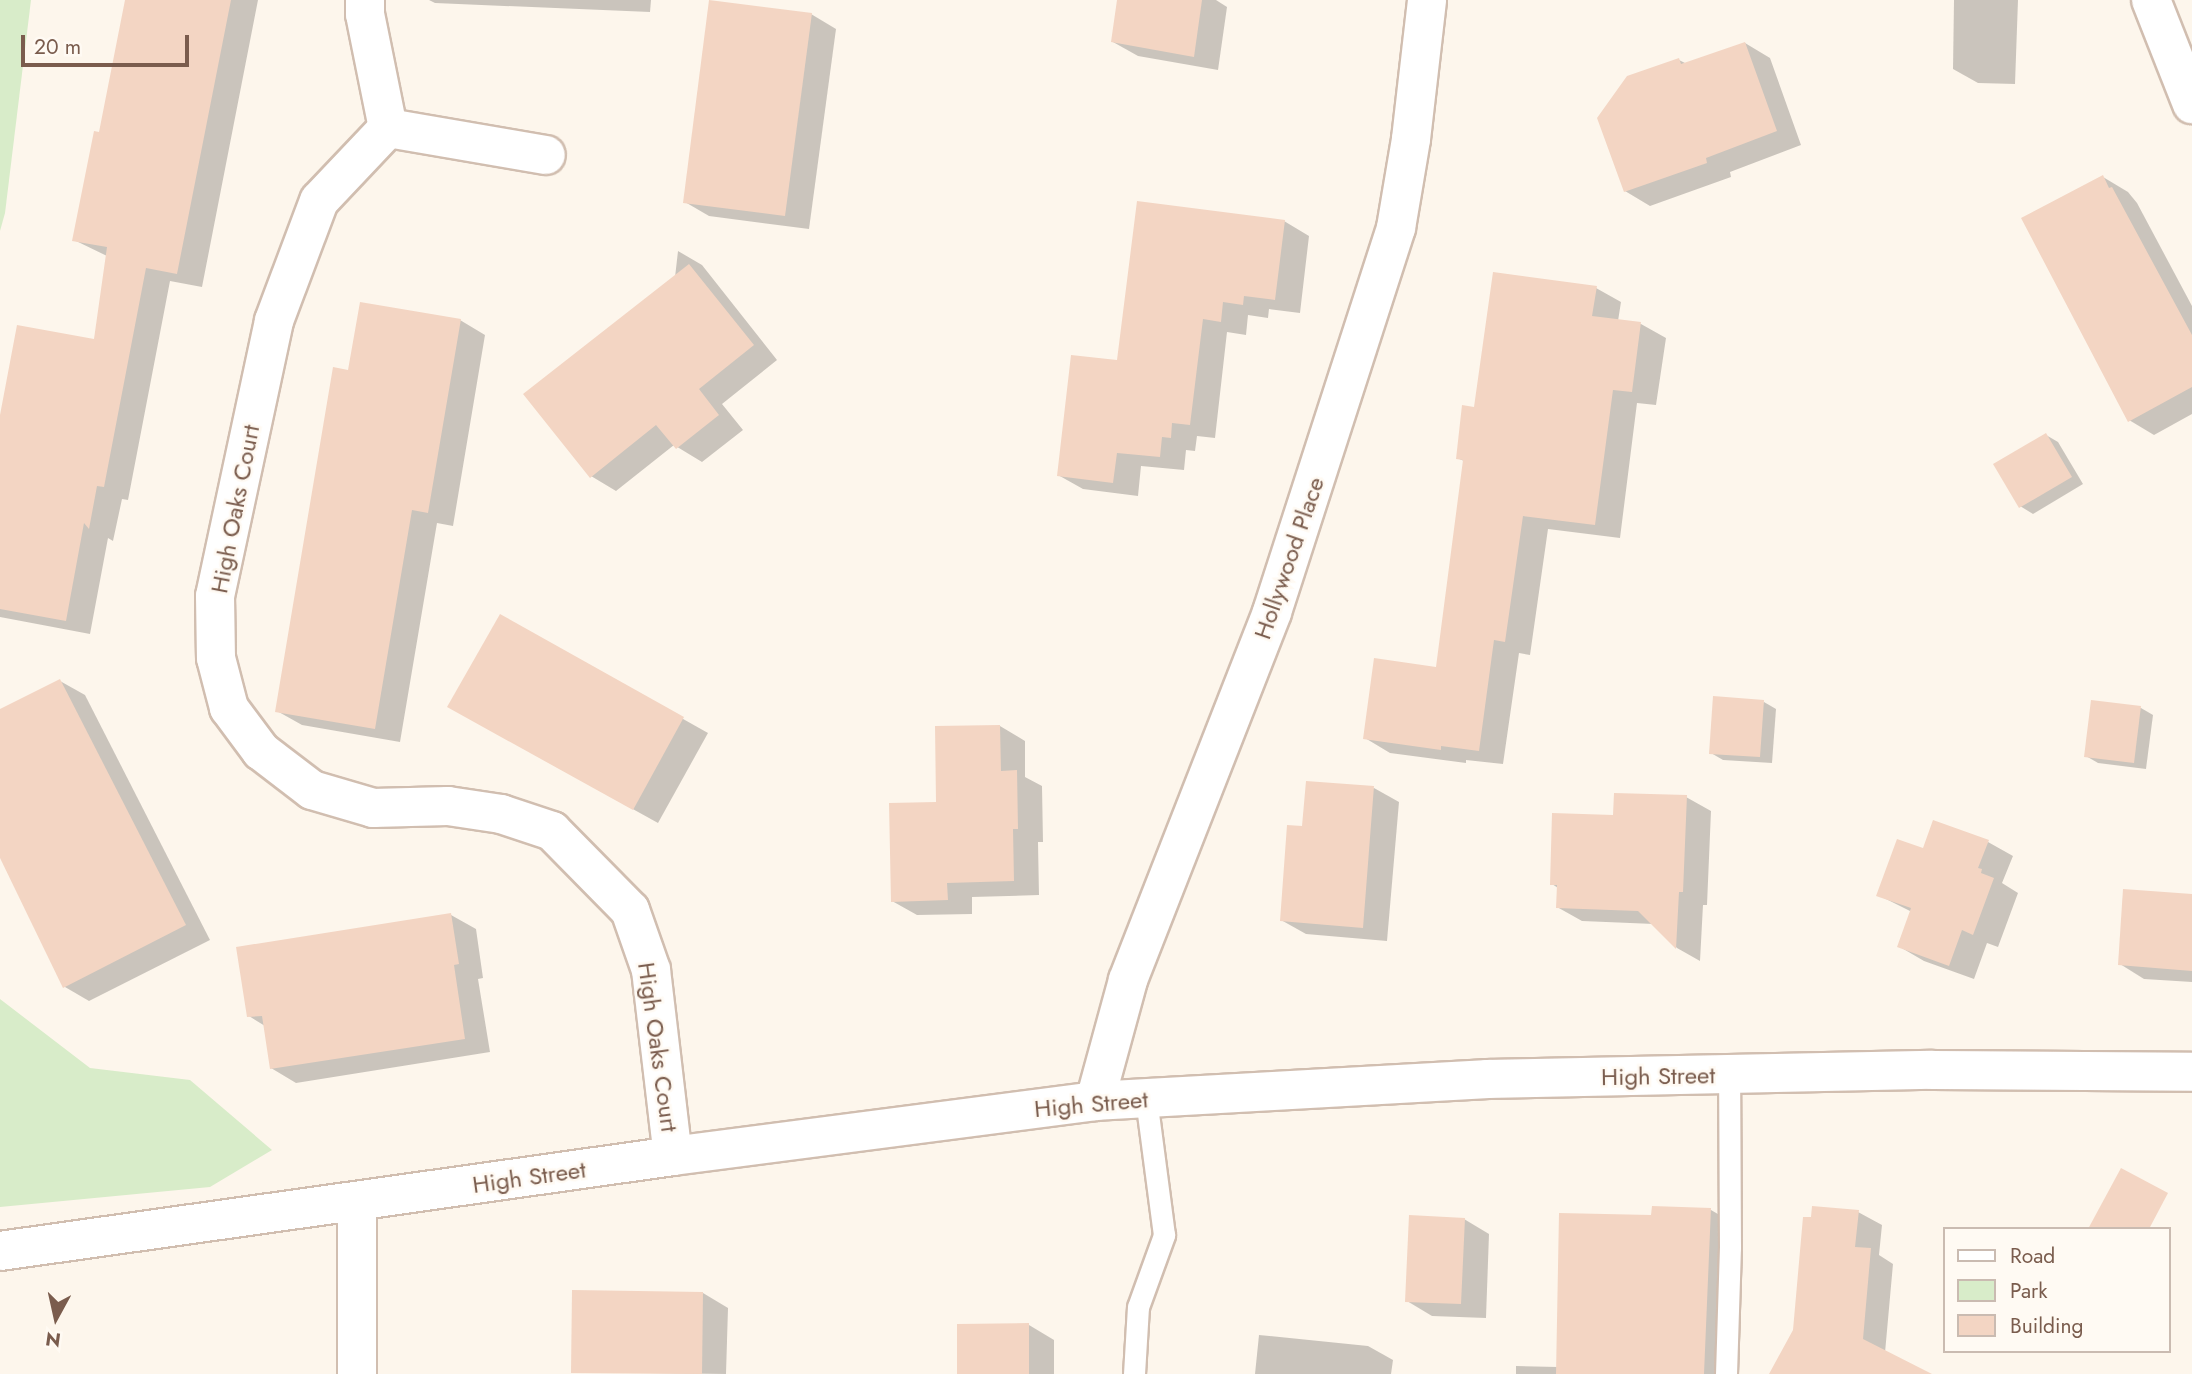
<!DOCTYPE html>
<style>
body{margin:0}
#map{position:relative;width:2192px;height:1374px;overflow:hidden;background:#fdf6ec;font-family:Jost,sans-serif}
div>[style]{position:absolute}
.green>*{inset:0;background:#d8ecc9}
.shadow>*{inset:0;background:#0003}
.building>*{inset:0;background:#f3d5c3}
.roads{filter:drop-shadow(2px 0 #d1beb0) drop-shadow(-2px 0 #d1beb0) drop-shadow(0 2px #d1beb0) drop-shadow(0 -2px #d1beb0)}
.lane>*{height:21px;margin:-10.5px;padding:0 10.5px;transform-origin:10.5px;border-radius:10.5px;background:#fff}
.street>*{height:38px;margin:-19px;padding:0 19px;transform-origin:19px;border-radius:19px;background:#fff}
.secondary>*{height:38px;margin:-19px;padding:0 19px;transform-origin:19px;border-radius:19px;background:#fff}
span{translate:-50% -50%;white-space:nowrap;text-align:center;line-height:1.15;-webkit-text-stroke:5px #fffaf3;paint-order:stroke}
.street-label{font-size:24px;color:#7a5c4d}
.legend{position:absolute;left:1943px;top:1227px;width:228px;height:126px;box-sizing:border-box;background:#fffaf3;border:2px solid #cabbb1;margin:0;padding:9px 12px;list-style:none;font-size:21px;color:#7a5c4d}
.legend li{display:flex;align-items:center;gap:14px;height:35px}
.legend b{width:35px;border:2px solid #cabbb1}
.north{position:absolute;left:21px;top:1283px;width:70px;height:70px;-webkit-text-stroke:5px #fffaf3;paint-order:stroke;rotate:188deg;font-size:19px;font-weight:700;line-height:28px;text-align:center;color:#7a5c4d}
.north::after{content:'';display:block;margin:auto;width:24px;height:32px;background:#7a5c4d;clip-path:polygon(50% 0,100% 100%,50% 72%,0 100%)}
.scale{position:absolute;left:21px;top:35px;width:168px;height:32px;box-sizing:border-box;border:4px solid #7a5c4d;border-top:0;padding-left:9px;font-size:21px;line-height:24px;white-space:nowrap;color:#7a5c4d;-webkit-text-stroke:5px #fffaf3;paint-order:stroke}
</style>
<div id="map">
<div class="green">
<div style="clip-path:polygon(0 0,31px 0,5px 213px,0 231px)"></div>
<div style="clip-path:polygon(0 999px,90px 1068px,190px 1080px,272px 1150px,210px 1187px,0 1207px)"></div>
</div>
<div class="shadow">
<div style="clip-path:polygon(127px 0,258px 0,202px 287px,170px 281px,128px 500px,122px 499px,113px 541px,108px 538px,90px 634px,0 617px,0 424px,95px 341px,107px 256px,74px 240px,101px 134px)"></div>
<div style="clip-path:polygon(429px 0,651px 0,650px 12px,435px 3px)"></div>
<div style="clip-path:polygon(1119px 0,1216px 0,1227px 7px,1218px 70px,1138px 56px,1113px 42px)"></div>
<div style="clip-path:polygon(1954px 0,2018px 0,2015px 84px,1978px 83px,1953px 69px)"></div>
<div style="clip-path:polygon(811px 14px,836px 29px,809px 229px,709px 216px,685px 202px)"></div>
<div style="clip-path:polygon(1745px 43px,1770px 58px,1801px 145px,1730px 172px,1731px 177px,1650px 206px,1625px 191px,1679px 60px,1687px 64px)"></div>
<div style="clip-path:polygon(2103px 177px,2128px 192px,2137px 203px,2192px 306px,2192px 414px,2154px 435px,2129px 420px)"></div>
<div style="clip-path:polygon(1284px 221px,1309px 236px,1300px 313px,1269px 309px,1268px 318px,1248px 315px,1246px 335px,1227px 332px,1215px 438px,1197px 436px,1195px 451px,1186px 450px,1184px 470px,1141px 466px,1138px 496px,1083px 489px,1058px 475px,1118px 362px)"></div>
<div style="clip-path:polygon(678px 251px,702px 265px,777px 360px,722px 404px,743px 430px,702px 462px,674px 445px,616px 491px,591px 476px,674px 286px)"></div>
<div style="clip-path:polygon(1596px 288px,1621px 302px,1618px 321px,1641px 324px,1666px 338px,1656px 405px,1637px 403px,1620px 538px,1548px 529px,1530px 655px,1519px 653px,1503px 764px,1466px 760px,1466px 763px,1390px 753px,1365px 738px,1437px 669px,1464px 461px,1457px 458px,1476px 409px)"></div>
<div style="clip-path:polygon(460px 320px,485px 335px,453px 526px,437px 523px,400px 742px,302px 725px,277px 711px,349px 372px)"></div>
<div style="clip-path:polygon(2046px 435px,2058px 442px,2083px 484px,2033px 514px,2020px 506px)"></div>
<div style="clip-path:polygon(500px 616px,708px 733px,658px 823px,474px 721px)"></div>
<div style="clip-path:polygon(60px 681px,85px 695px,210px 940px,89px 1001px,65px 987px,0 852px,0 711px)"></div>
<div style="clip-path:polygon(1764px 702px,1776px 709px,1772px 763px,1723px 760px,1711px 753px)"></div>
<div style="clip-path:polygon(2093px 702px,2141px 708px,2153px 715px,2146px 769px,2098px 763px,2086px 756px)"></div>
<div style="clip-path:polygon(1000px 726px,1025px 741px,1025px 777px,1042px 786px,1043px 842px,1038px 842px,1039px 895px,972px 897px,972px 914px,917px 915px,892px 901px,938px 804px)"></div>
<div style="clip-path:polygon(1374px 788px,1399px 802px,1387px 941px,1306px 934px,1281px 920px,1304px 828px)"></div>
<div style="clip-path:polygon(1686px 797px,1711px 811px,1707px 905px,1703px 905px,1700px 961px,1677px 948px,1654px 924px,1582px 921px,1557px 907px,1558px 888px,1552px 884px,1615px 816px)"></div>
<div style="clip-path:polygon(1988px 842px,2013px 856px,2002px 883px,2018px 893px,1998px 947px,1987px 943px,1974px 979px,1924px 961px,1900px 947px,1912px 912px,1878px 895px,1925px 850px)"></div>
<div style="clip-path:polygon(2192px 896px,2192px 982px,2144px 979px,2120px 964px)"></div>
<div style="clip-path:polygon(451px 915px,476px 929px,483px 978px,478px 979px,490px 1052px,296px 1083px,271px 1068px,265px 1026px,249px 1016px)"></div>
<div style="clip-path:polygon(1711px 1210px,1735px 1224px,1726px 1374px,1516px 1374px,1516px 1366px,1558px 1367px,1653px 1216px)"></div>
<div style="clip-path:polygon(1858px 1212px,1882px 1225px,1879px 1255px,1893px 1264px,1885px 1353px,1926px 1374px,1771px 1374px)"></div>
<div style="clip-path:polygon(1464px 1219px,1489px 1234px,1486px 1318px,1432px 1316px,1407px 1301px)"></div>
<div style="clip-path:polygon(703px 1293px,728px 1308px,726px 1374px,573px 1372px)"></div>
<div style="clip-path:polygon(1029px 1325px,1054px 1340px,1054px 1374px,958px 1374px)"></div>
<div style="clip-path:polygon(1259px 1335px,1368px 1346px,1393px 1360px,1391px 1374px,1255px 1374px)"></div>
</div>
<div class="building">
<div style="clip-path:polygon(125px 0,231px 0,177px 274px,146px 268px,104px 487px,97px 486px,89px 529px,84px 523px,66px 621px,0 609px,0 415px,17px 325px,94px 339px,107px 247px,72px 241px,94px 131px,99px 132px)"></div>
<div style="clip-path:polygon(709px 0,812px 13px,785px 216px,683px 203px)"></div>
<div style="clip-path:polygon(1117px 0,1202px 0,1194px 57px,1111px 42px)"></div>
<div style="clip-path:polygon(1745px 42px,1777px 131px,1706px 158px,1707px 163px,1624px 192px,1597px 118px,1627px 76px,1679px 58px,1681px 64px)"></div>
<div style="clip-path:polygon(2103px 175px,2109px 188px,2112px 187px,2192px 335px,2192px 387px,2128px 422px,2021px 218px)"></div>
<div style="clip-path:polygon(1137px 201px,1285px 220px,1275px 300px,1244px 296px,1243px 305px,1223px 302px,1221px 322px,1203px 319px,1190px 425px,1172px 423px,1171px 438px,1162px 437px,1160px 457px,1117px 453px,1113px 483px,1057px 476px,1071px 355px,1117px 360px)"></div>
<div style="clip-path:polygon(689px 264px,754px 345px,699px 389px,719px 415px,676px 449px,656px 425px,590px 478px,523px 394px)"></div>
<div style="clip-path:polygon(1493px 272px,1597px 286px,1592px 316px,1641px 322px,1632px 392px,1613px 390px,1595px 525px,1523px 516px,1505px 642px,1494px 640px,1479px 751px,1441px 746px,1441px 750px,1363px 739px,1374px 658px,1436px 667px,1463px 460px,1456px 459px,1462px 405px,1474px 407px)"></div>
<div style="clip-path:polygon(360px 302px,461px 319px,428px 513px,412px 510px,375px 729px,275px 712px,333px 367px,348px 370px)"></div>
<div style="clip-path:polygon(2046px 433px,2072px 477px,2019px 508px,1993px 464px)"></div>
<div style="clip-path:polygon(500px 614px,684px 717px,633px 810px,447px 707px)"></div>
<div style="clip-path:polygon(60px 679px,186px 925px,63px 988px,0 858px,0 709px)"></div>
<div style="clip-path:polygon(1713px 696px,1764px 700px,1760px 757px,1709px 754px)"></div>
<div style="clip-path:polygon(2091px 700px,2141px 706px,2134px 763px,2084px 757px)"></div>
<div style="clip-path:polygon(1000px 725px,1001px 771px,1017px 770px,1018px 829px,1013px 829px,1014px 881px,947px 883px,948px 900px,891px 902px,889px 803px,936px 802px,935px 726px)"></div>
<div style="clip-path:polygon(1306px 781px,1374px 786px,1363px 928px,1280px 921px,1287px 825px,1302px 826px)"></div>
<div style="clip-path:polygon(1614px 793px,1687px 795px,1683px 892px,1679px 892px,1676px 949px,1638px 911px,1556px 908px,1557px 885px,1550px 885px,1552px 813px,1613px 815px)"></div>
<div style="clip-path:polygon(1933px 820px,1989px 840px,1978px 868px,1982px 869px,1981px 873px,1994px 878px,1973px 935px,1962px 930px,1949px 966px,1897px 947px,1911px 908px,1876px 896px,1897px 839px,1923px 848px)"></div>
<div style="clip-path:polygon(2123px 889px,2192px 894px,2192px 971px,2118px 965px)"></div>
<div style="clip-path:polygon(451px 913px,459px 964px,454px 965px,465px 1039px,270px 1069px,262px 1016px,247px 1017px,236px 947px)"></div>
<div style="clip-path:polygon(2121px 1168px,2168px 1193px,2149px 1229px,2088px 1229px)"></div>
<div style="clip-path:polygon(1652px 1206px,1711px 1208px,1704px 1374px,1556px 1374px,1559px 1213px,1651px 1215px)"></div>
<div style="clip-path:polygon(1812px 1206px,1859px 1210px,1855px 1247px,1871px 1248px,1863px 1339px,1932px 1374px,1769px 1374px,1793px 1330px,1803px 1217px,1811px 1217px)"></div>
<div style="clip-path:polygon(1409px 1215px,1465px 1218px,1461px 1304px,1405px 1302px)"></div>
<div style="clip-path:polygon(572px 1290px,703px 1292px,702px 1374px,571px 1373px)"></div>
<div style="clip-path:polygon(1029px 1323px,1029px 1374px,957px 1374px,957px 1324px)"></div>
</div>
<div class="roads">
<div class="lane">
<div style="left:1134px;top:1374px;width:67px;rotate:-86.6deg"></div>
<div style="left:1138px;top:1307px;width:77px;rotate:-70.1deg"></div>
<div style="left:1164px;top:1235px;width:138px;rotate:-97.5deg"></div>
<div style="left:1726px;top:1374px;width:127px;rotate:-88.2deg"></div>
<div style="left:1730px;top:1247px;width:172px;rotate:-90.3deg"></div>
</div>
<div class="street">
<div style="left:365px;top:0;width:14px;rotate:90deg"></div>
<div style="left:365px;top:14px;width:116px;rotate:78.6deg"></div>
<div style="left:2151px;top:0;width:112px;rotate:68.5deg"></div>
<div style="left:388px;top:128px;width:100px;rotate:133.4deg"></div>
<div style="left:319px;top:201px;width:128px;rotate:110.6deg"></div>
<div style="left:274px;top:321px;width:281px;rotate:102.1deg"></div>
<div style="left:215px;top:596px;width:62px;rotate:89.1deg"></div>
<div style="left:216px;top:658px;width:52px;rotate:75.4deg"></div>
<div style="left:229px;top:708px;width:54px;rotate:53.3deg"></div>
<div style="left:261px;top:751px;width:64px;rotate:37.4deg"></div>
<div style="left:312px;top:790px;width:64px;rotate:16.4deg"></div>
<div style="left:373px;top:808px;width:75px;rotate:-1.5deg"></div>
<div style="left:448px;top:806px;width:54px;rotate:8.6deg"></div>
<div style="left:501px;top:814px;width:54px;rotate:18.4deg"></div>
<div style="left:552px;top:831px;width:111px;rotate:45.4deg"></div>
<div style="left:630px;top:910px;width:64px;rotate:70.7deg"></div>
<div style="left:651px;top:970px;width:187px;rotate:83.3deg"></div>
<div style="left:388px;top:128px;width:160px;rotate:9.7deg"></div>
<div style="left:1095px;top:1101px;width:125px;rotate:-74.7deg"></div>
<div style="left:1128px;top:980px;width:395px;rotate:-68.6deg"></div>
<div style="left:1272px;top:612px;width:404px;rotate:-72.1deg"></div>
<div style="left:1396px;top:228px;width:90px;rotate:-80.4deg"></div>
<div style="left:1411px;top:139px;width:140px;rotate:-83.4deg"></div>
<div style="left:357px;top:1374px;width:172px;rotate:-90deg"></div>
</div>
<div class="secondary">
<div style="left:0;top:1251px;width:680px;rotate:-8.03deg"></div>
<div style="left:673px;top:1156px;width:426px;rotate:-7.4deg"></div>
<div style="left:1095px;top:1101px;width:393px;rotate:-3.2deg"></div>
<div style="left:1487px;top:1079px;width:445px;rotate:-1.2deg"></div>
<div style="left:1932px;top:1070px;width:260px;rotate:0.4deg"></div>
</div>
</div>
<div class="street-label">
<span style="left:235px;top:509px;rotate:-79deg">High Oaks Court</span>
<span style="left:1289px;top:558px;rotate:-71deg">Hollywood Place</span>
<span style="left:658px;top:1047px;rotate:82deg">High Oaks Court</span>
<span style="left:1658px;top:1076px;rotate:-1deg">High Street</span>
<span style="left:1091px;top:1104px;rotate:-5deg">High Street</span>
<span style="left:529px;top:1177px;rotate:-8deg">High Street</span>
</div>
<ul class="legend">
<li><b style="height:9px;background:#fff"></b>Road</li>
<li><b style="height:19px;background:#d8ecc9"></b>Park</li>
<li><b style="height:19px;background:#f3d5c3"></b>Building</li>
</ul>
<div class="north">N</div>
<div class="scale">20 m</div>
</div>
